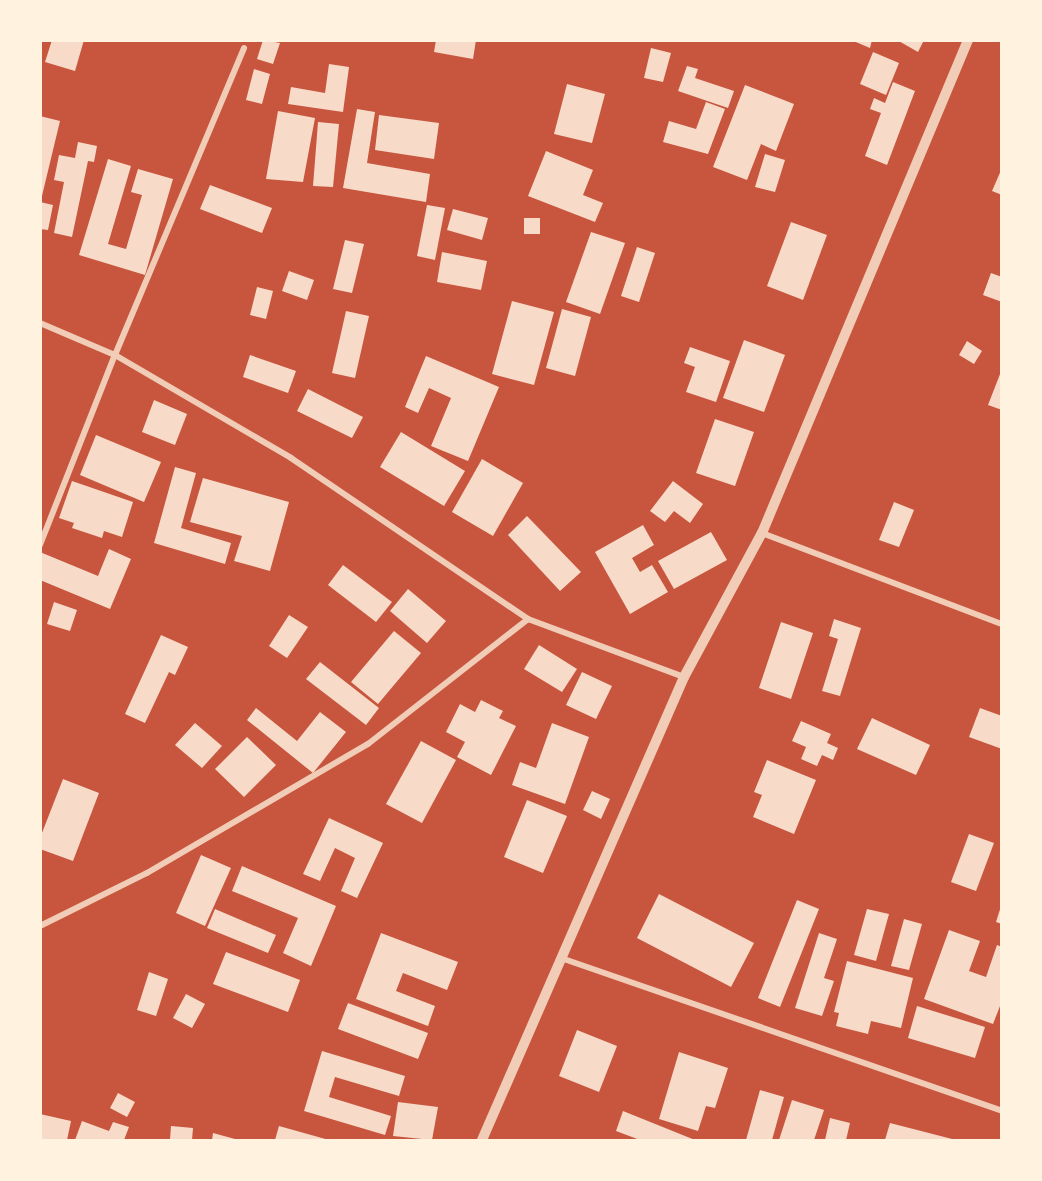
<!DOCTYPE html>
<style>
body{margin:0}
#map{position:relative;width:1042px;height:1181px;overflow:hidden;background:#c8553d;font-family:"Playfair Display",serif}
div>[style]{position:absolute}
.building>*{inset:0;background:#f7dbc8}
.minor>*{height:6px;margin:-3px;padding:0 3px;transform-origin:3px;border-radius:3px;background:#f1ccb7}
.tertiary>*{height:10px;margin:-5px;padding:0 5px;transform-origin:5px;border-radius:5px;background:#f1ccb7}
span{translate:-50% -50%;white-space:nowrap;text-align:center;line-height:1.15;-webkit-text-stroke:6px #fff3e0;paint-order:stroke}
.frame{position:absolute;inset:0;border:42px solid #fff3e0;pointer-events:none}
</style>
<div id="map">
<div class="building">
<div style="clip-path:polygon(52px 40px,84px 40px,75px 71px,45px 62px)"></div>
<div style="clip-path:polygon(263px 40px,280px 43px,273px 64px,257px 59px)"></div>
<div style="clip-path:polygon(436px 40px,476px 40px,473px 59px,434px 52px)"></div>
<div style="clip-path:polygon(851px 40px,872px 40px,870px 48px)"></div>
<div style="clip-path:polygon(897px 40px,924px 40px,918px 52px)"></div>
<div style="clip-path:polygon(651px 48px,671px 53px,663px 82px,644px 78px)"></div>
<div style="clip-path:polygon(873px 52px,899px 63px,886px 95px,860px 84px)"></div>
<div style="clip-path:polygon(329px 64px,349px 67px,343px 112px,288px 104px,291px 87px,325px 93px)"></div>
<div style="clip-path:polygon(687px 66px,698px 69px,695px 78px,734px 91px,728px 108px,678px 91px)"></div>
<div style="clip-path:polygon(254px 69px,270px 74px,262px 104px,246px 100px)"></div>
<div style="clip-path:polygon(893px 82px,915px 91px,887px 165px,865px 156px,881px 113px,870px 109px,874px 98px,885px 103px)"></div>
<div style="clip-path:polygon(567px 84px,605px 94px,592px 143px,554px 134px)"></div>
<div style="clip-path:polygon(745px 85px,794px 104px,776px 151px,761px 144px,747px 180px,713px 167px)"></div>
<div style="clip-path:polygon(706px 102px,725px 109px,708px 154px,663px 142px,669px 121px,696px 129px)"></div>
<div style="clip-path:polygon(357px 109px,375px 112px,367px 163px,430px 174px,426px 202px,343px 188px)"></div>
<div style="clip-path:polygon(278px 111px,315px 118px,303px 182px,266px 179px)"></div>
<div style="clip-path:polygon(379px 115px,439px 123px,434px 159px,375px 150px)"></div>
<div style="clip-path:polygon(40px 116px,60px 121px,41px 200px,40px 199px)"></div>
<div style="clip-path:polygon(318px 122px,339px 124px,333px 187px,313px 186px)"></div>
<div style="clip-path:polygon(78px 142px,97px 146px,94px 162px,88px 161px,72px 237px,54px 233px,64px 182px,54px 180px,59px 155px,75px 158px)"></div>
<div style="clip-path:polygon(546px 151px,593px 170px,583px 195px,603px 203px,595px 222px,528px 196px)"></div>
<div style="clip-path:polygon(765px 154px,785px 160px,775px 192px,755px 187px)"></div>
<div style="clip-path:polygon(108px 159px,131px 166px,108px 244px,126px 249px,142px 195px,131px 192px,138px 169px,173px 179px,145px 275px,79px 255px)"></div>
<div style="clip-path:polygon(1002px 168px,1002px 195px,992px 191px)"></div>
<div style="clip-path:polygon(210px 185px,272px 208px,262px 233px,200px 209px)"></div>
<div style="clip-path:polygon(40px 202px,53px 205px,48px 230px,40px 229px)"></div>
<div style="clip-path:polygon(427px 205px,445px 208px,435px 260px,417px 256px)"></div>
<div style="clip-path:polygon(453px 209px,488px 218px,482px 240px,447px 230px)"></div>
<div style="clip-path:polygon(524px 218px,540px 218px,540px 234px,524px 234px)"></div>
<div style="clip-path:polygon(791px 222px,827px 235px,803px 300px,767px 286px)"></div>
<div style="clip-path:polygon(591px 232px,625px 243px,600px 314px,566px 302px)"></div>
<div style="clip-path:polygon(345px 240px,364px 244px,352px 293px,333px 289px)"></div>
<div style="clip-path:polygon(637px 247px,655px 253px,639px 302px,621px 296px)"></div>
<div style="clip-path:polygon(442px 252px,487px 261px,481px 290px,437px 282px)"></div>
<div style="clip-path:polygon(289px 271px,314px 280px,307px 300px,282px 291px)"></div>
<div style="clip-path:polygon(991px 273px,1002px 277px,1002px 302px,983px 295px)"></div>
<div style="clip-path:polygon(257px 287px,273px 291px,266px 319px,250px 315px)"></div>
<div style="clip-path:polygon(512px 301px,554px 312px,534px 385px,492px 374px)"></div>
<div style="clip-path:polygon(562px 309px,591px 317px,575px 376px,546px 368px)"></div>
<div style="clip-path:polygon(346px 311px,369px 316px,355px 378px,332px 373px)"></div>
<div style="clip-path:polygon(744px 340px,785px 355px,764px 412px,723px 398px)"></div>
<div style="clip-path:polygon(967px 341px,982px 351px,974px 364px,959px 355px)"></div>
<div style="clip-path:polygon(690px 347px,730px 361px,716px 402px,686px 392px,695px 367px,684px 363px)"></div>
<div style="clip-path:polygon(250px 355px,296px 371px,288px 393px,243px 377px)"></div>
<div style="clip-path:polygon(426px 356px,499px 387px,468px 461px,431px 446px,451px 398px,429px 388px,418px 413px,405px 407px)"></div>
<div style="clip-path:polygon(1002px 369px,1002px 410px,988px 405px)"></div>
<div style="clip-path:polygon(308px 389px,363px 417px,352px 438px,297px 411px)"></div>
<div style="clip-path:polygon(154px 400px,187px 414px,175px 445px,142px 432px)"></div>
<div style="clip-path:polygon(715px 419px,754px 432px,735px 486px,696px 473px)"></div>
<div style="clip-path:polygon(401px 432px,465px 471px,444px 506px,380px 467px)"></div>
<div style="clip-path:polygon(96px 435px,161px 462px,144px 502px,80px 475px)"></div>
<div style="clip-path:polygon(482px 459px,523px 483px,493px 536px,452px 512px)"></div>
<div style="clip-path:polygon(175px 467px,196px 473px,181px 528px,231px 543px,225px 564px,154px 543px)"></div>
<div style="clip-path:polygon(203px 478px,289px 502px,270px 571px,234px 561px,242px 536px,190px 522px)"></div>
<div style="clip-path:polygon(72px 481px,133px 502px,122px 537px,104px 531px,102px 538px,72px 528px,74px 523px,59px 518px)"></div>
<div style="clip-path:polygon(673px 481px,703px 504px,690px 523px,674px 511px,665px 522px,650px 511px)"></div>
<div style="clip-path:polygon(894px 502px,914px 510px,899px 547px,879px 540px)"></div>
<div style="clip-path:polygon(527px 516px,581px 572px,560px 591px,508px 535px)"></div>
<div style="clip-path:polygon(643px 525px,654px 545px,632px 558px,640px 572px,652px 565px,668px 592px,630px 614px,595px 552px)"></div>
<div style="clip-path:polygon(711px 532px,727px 560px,674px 589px,658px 561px)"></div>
<div style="clip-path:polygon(109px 549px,131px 559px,110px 609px,40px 580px,40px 552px,98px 576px)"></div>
<div style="clip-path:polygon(343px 565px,392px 602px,376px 622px,328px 585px)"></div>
<div style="clip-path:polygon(408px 589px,446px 621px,427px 643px,390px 611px)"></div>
<div style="clip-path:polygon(54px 602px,77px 610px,70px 631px,47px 624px)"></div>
<div style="clip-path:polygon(289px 615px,308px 627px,287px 658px,269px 646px)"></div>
<div style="clip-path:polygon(834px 619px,861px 628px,840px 696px,822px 691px,838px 639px,829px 636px)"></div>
<div style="clip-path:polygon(781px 622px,813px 633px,791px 699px,759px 688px)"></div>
<div style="clip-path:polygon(394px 631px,421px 653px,378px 704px,351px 682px)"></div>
<div style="clip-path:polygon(161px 635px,188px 647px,175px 675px,169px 672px,145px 723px,125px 714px)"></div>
<div style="clip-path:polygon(539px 645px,577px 669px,562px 692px,524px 669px)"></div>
<div style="clip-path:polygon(320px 662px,379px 708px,366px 725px,306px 679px)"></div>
<div style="clip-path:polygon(582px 672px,612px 686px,596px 719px,566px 705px)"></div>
<div style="clip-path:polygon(481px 700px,503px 711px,499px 718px,516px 726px,491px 775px,457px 757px,465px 742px,446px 732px,460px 704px,475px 712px)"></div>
<div style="clip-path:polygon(256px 708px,297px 741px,320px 712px,346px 732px,313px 773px,247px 720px)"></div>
<div style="clip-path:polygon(980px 708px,1002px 716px,1002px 749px,969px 737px)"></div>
<div style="clip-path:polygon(872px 718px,930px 745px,916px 775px,857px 749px)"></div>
<div style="clip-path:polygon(801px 721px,831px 734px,827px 743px,838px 748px,833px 760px,822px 755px,817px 766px,801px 759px,806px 747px,792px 741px)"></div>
<div style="clip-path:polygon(195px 723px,222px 746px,202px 768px,175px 745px)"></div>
<div style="clip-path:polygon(552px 723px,589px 737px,565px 804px,512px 785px,520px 762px,536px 768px)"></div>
<div style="clip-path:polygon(247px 737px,276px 765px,244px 797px,215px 769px)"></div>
<div style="clip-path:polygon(421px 741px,456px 760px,422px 823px,386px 804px)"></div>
<div style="clip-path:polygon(767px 760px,816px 780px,794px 834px,753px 817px,762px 795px,754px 792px)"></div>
<div style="clip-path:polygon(63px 779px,99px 793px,73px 861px,40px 849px,40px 838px)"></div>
<div style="clip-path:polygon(592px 791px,610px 799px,601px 819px,583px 810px)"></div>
<div style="clip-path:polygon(527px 800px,567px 816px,543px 873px,504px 857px)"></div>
<div style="clip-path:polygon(329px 818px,383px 843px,357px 898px,341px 891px,355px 858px,335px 848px,320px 881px,303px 874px)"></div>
<div style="clip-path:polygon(969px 834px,994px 843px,976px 891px,951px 882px)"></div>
<div style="clip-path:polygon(201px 855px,231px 868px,205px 926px,176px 913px)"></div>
<div style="clip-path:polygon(242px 866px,336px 906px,311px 966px,283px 953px,298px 918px,232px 891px)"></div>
<div style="clip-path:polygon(659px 894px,754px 943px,731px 987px,637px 938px)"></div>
<div style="clip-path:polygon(797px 900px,819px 909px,780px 1007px,758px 998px)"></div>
<div style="clip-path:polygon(1002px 903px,1002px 924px,996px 922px)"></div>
<div style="clip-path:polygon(215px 909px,276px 935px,268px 953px,207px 928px)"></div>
<div style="clip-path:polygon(867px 909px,889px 914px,876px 961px,854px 955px)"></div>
<div style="clip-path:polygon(904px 919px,922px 924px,909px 970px,891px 966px)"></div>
<div style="clip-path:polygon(949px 930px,980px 941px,969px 971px,986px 977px,997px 945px,1002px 947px,1002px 1001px,993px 1024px,924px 999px)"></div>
<div style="clip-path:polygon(381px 933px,458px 962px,447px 990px,403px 973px,396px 991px,435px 1006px,428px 1026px,356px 999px)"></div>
<div style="clip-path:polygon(819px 933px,837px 939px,824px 978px,834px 981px,822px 1016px,795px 1008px)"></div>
<div style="clip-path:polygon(226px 952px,300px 980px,288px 1012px,213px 984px)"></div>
<div style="clip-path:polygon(847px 961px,913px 978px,901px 1028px,871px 1021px,868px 1034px,836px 1026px,839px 1013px,834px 1012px)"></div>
<div style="clip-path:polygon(149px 972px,168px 979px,156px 1016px,137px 1010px)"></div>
<div style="clip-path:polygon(186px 994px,205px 1004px,192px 1028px,173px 1018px)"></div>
<div style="clip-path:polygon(348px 1003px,428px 1033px,418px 1059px,338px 1029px)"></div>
<div style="clip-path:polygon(917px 1006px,985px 1027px,975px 1058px,908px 1038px)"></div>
<div style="clip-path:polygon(577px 1030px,617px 1046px,599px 1092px,559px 1076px)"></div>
<div style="clip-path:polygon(322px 1051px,405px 1076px,399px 1096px,335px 1077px,329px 1097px,391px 1116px,385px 1135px,304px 1111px)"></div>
<div style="clip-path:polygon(679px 1052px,728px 1068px,715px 1108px,706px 1106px,698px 1131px,659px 1119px)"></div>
<div style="clip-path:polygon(760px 1090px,784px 1097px,772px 1140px,746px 1140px)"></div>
<div style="clip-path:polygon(118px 1093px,135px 1102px,127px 1117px,110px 1108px)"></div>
<div style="clip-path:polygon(792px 1100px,824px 1110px,814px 1140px,779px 1140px)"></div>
<div style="clip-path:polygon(398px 1102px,438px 1107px,432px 1140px,393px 1136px)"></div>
<div style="clip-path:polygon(623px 1111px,695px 1140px,640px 1140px,616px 1131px)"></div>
<div style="clip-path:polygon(40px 1114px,71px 1121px,67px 1140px,40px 1140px)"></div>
<div style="clip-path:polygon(830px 1118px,850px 1123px,846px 1140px,825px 1140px)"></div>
<div style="clip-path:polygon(82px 1121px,109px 1131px,113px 1122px,129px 1127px,124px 1140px,75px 1140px)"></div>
<div style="clip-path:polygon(890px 1123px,956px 1140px,885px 1140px)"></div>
<div style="clip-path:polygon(171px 1126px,193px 1128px,192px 1140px,170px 1140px)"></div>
<div style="clip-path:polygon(279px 1126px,329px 1140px,275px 1140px)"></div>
<div style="clip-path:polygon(213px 1133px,235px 1139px,235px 1140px,212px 1140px)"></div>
</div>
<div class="minor">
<div style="left:40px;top:323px;width:82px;rotate:23.1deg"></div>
<div style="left:115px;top:355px;width:204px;rotate:30.3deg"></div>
<div style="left:291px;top:458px;width:287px;rotate:34.2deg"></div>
<div style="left:528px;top:619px;width:166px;rotate:20.4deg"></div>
<div style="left:762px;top:533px;width:257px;rotate:20.8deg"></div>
<div style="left:40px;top:545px;width:204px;rotate:-68.5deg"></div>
<div style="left:115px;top:355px;width:333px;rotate:-67.2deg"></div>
<div style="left:40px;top:926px;width:119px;rotate:-26.4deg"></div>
<div style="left:147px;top:873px;width:256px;rotate:-30.3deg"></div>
<div style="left:368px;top:744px;width:203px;rotate:-38deg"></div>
<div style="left:561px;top:958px;width:467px;rotate:19.1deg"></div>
</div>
<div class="tertiary">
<div style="left:482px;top:1140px;width:505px;rotate:-66.43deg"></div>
<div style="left:684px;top:677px;width:164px;rotate:-61.6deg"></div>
<div style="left:762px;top:533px;width:534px;rotate:-67.32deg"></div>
</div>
<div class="frame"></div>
</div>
